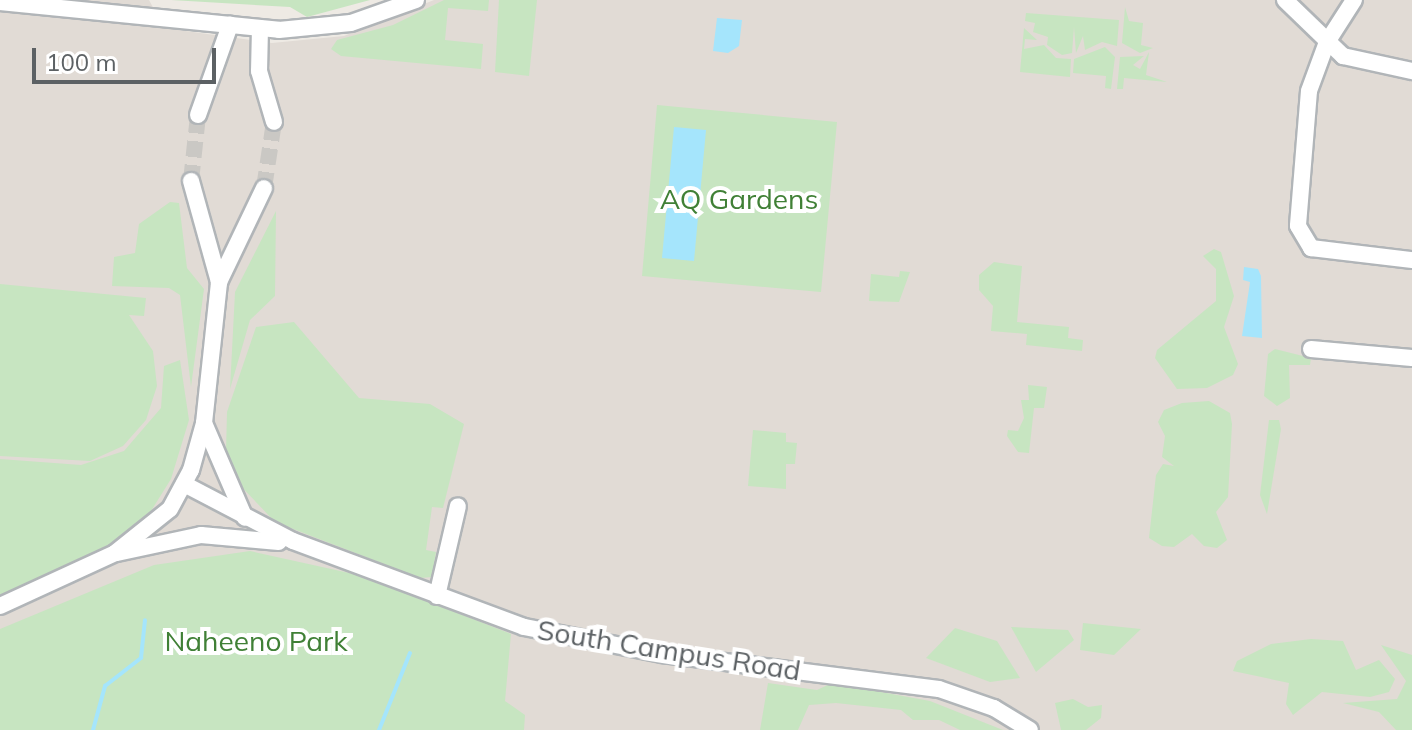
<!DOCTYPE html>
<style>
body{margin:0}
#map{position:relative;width:1412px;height:730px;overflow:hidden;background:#eeeae4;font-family:Mulish,sans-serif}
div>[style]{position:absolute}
.education>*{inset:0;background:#e1dbd5}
.green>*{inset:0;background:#c7e5c1}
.water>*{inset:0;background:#a5e5fc}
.stream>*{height:4px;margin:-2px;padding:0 2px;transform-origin:2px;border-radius:2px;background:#a5e5fc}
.minor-tunnel>*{height:16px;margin-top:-8px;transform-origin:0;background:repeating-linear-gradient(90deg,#cac8c4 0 16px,transparent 0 24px)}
.roads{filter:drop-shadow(2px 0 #b1b5b8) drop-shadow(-2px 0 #b1b5b8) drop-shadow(0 2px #b1b5b8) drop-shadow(0 -2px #b1b5b8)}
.minor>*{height:16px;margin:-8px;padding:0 8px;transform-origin:8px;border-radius:8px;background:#fff}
span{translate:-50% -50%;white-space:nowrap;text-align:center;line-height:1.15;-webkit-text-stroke:8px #fff;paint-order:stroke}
.park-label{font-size:28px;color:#408036}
.street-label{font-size:28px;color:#5c6164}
.scale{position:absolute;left:32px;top:48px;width:184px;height:36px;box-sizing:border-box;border:4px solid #5c6164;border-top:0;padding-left:10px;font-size:24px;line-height:28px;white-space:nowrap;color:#5c6164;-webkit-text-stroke:6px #fff;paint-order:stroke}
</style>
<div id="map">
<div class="education">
<div style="clip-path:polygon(0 0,149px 0,164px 28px,272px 43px,344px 36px,434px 0,1412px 0,1412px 730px,0 730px)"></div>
</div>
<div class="green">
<div style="clip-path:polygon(171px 0,370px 0,307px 17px,290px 7px)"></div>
<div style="clip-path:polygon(444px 0,489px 0,488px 11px,448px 8px,445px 40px,483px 44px,481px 69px,341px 56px,331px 49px,337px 40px,393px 25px)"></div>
<div style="clip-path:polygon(499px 0,537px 0,529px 76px,495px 72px)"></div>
<div style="clip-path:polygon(1125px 7px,1129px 21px,1143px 23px,1141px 45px,1153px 48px,1140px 53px,1122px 43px)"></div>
<div style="clip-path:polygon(1026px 13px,1119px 20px,1117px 46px,1102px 42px,1085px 50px,1083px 36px,1076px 53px,1074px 27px,1072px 53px,1062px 55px,1047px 45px,1048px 37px,1033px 32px,1035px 23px,1025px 21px)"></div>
<div style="clip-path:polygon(1024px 28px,1037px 40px,1025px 39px,1024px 49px,1044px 45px,1056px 58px,1071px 59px,1070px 77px,1020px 72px)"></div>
<div style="clip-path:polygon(1105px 47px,1115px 57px,1111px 89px,1105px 88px,1106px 76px,1073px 73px,1074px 59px)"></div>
<div style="clip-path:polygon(1149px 52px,1146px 75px,1167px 82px,1124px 78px,1123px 89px,1117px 89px,1120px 57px,1144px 56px,1133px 65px,1140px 69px)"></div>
<div style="clip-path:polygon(657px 105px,837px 122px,821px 292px,642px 276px)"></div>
<div style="clip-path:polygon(170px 202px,179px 203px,187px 268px,204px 289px,191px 387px,180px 295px,169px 288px,112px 286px,114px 257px,135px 253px,139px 224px)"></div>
<div style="clip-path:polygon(276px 211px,275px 296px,250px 320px,230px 389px,235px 292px)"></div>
<div style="clip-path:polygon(1214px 249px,1221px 252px,1234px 296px,1224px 327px,1238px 364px,1233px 375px,1207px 388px,1177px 389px,1155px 358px,1157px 350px,1216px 301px,1216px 269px,1203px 256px)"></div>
<div style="clip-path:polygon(994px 262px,1022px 266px,1017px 322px,1069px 327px,1068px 338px,1083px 340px,1082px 351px,1026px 345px,1027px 334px,991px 331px,993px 306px,979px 290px,979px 275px)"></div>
<div style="clip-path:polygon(900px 271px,910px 272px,899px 302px,869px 301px,871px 274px,899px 277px)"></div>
<div style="clip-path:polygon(0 284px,146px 298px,144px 316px,129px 315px,153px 351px,157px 386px,146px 420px,123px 446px,90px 461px,0 456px)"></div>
<div style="clip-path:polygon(294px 322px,359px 398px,430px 404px,464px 424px,443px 508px,432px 507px,426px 550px,436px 552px,432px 577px,420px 578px,275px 522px,236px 481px,226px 451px,227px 412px,256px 327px)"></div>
<div style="clip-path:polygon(1275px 349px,1311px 358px,1310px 365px,1289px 365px,1290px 398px,1277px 406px,1264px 396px,1268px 354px)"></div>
<div style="clip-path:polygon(180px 360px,189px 420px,171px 479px,151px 511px,105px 548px,0 596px,0 459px,81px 465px,124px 451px,161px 408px,164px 366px)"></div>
<div style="clip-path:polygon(1028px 385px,1047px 387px,1044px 408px,1034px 408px,1029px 453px,1018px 452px,1007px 436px,1008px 430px,1018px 431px,1024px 418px,1021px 400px,1029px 400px)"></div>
<div style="clip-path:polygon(1209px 401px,1230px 413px,1232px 424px,1228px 497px,1216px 512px,1227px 540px,1217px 548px,1204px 546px,1192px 534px,1174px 547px,1162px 546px,1149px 538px,1156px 475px,1163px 464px,1174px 466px,1162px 457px,1165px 436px,1158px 422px,1164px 410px,1182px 403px)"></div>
<div style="clip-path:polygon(1269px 420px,1279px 420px,1281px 429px,1267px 514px,1260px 495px)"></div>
<div style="clip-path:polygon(753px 430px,786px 433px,786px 442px,797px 443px,795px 464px,786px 464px,786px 489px,748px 486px)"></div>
<div style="clip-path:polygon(250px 551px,363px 576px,511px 634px,505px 701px,525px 715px,524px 730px,0 730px,0 629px,154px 565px)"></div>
<div style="clip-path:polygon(1083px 623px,1141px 629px,1114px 655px,1080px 650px)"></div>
<div style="clip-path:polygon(1011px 627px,1068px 630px,1074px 640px,1036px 672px)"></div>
<div style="clip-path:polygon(955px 628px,997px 641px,1020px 678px,990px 682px,926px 658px)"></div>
<div style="clip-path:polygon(1311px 639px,1343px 641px,1356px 670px,1379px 660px,1395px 679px,1389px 692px,1370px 697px,1322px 692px,1293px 715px,1286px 704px,1289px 683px,1233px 671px,1237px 661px,1271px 644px)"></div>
<div style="clip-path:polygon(1381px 645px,1412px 655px,1412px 730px,1396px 730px,1379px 712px,1343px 703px,1397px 699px,1406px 681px)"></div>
<div style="clip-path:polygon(768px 683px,817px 690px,832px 683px,930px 701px,1003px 730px,960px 730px,939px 720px,913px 720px,901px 710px,836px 703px,809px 705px,798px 730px,760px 730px)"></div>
<div style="clip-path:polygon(1073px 699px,1088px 707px,1102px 705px,1101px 718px,1086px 730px,1061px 730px,1055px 703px)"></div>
</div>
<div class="water">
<div style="clip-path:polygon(717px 18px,742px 20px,739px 46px,728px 53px,713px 51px)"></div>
<div style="clip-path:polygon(674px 127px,706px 130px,694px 261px,662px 258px)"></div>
<div style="clip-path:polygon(1244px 267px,1258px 269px,1261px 276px,1262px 338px,1242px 336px,1250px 282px,1243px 280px)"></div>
</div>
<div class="stream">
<div style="left:93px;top:730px;width:46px;rotate:-74.7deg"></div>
<div style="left:105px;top:686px;width:46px;rotate:-37.9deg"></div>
<div style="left:141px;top:658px;width:38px;rotate:-84deg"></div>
<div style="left:379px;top:730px;width:83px;rotate:-68.1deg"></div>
</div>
<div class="minor-tunnel">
<div style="left:191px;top:181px;width:66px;rotate:-83.9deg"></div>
<div style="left:264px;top:188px;width:67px;rotate:-81.4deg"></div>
</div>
<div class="roads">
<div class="minor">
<div style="left:1285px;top:0;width:81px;rotate:44deg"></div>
<div style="left:1343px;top:56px;width:71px;rotate:12.3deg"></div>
<div style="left:1354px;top:0;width:50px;rotate:122.7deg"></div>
<div style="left:1327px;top:42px;width:52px;rotate:110.2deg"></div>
<div style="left:1309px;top:91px;width:135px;rotate:94.7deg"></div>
<div style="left:1298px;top:226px;width:26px;rotate:59deg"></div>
<div style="left:1311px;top:248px;width:102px;rotate:6.8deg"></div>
<div style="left:0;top:2px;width:280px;rotate:5.7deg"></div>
<div style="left:279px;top:30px;width:72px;rotate:-5.6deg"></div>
<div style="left:351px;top:23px;width:69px;rotate:-19.5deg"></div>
<div style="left:260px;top:28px;width:43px;rotate:91.3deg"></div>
<div style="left:259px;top:71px;width:53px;rotate:73.6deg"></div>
<div style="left:198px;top:115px;width:96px;rotate:-70.4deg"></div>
<div style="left:191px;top:181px;width:105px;rotate:74.5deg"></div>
<div style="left:1311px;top:349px;width:101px;rotate:5.1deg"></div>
<div style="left:204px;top:423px;width:103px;rotate:66.7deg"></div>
<div style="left:184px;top:484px;width:123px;rotate:27.6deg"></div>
<div style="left:293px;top:541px;width:246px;rotate:20.4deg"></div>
<div style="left:524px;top:627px;width:141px;rotate:11.1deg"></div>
<div style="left:662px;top:654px;width:279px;rotate:7.2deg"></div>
<div style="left:939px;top:689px;width:58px;rotate:19.1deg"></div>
<div style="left:994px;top:708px;width:42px;rotate:31.4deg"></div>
<div style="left:117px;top:553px;width:86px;rotate:-12.1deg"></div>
<div style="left:201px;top:535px;width:78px;rotate:5.1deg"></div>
<div style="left:437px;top:596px;width:92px;rotate:-76.9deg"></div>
<div style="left:0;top:606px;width:127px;rotate:-24.7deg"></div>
<div style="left:115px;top:553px;width:70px;rotate:-38.7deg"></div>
<div style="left:170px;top:509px;width:44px;rotate:-61.7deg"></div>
<div style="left:191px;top:470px;width:49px;rotate:-74.5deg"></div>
<div style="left:204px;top:423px;width:142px;rotate:-83.9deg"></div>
<div style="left:219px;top:282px;width:104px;rotate:-64.4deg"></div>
</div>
</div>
<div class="park-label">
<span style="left:739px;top:199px">AQ Gardens</span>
<span style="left:256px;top:641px">Naheeno Park</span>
</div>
<div class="street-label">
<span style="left:669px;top:650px;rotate:9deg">South Campus Road</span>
</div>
<div class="scale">100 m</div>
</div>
